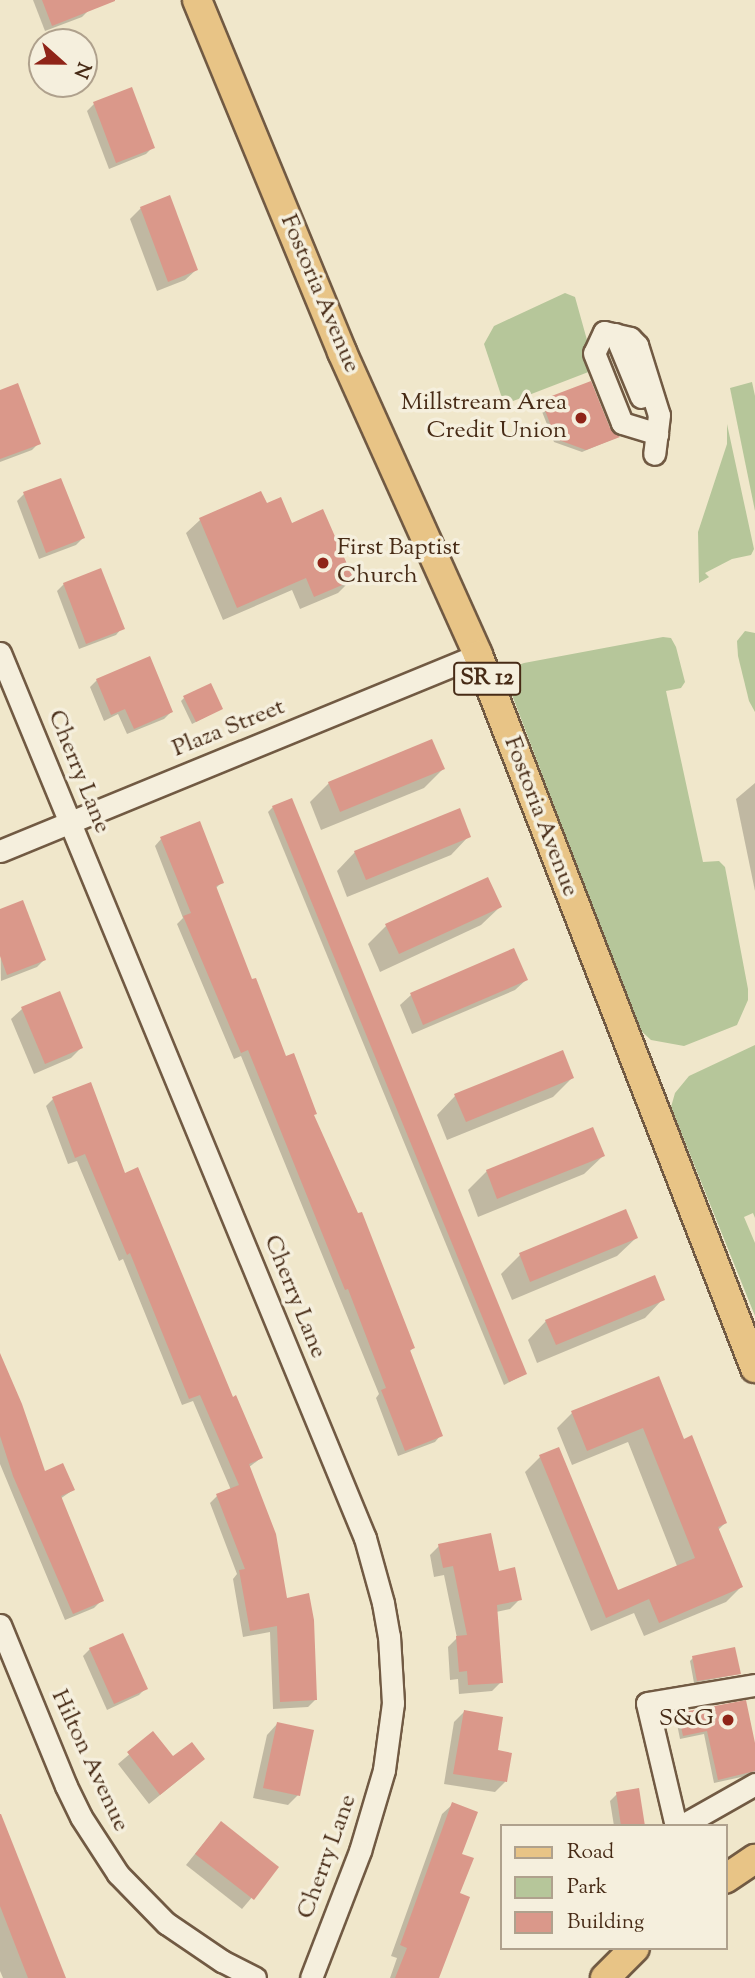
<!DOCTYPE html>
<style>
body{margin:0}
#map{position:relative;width:755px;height:1978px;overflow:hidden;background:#f0e7cb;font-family:"Sorts Mill Goudy",serif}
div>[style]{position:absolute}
.green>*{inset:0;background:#b6c69a}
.shadow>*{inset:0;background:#0003}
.building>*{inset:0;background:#da988a}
.roads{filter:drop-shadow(2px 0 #715a43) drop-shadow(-2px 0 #715a43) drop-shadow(0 2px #715a43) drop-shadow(0 -2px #715a43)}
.minor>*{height:21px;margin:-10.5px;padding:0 10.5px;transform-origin:10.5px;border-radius:10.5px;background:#f5efdd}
.major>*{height:28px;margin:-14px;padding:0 14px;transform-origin:14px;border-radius:14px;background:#e8c486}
.dots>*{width:19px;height:19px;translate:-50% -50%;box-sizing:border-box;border:4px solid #f5efdd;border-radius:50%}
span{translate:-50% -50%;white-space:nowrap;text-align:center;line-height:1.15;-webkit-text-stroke:7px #f5efdd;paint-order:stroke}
.shield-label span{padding:2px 5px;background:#f5efdd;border:2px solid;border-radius:5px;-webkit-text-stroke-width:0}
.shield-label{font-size:23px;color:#472b16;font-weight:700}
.street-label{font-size:24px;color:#472b16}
.poi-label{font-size:24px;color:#472b16}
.right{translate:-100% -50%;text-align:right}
.left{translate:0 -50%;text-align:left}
.legend{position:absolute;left:500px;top:1824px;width:228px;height:126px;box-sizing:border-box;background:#f5efdd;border:2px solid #afa18d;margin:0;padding:9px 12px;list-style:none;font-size:21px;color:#472b16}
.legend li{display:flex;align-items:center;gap:14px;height:35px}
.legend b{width:35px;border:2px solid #afa18d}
.north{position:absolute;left:28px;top:28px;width:70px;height:70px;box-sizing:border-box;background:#f5efdd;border:2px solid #afa18d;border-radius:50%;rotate:111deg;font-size:19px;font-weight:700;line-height:28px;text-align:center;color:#472b16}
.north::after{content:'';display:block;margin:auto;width:24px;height:32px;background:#8f2418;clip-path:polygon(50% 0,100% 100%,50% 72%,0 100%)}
</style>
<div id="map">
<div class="green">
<div style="clip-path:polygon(565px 293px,575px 297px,587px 340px,585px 356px,591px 371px,508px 403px,502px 398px,484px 344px,494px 326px)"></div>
<div style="clip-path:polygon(752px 382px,755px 396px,755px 511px,730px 388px)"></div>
<div style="clip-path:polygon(727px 424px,754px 549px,751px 555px,732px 559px,705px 573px,709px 577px,699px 583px,698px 532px,727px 444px)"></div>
<div style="clip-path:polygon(745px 631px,755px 633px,755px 712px,749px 701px,738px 656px,737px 641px)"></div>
<div style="clip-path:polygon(663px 637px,671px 638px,676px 647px,685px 682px,681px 688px,666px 691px,703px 862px,719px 861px,725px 867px,748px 989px,748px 1000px,737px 1025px,684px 1046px,651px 1040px,638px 1028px,506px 679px,519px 674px,516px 666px,524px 663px)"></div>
<div style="clip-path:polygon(755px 1045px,755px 1218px,753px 1213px,744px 1217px,755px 1243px,755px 1316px,671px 1107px,675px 1093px,689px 1076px)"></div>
</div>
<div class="shadow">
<div style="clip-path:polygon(33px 0,85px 0,89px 10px,82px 17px,45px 31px)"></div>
<div style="clip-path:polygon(94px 104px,153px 147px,146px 154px,109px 169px,87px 111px)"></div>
<div style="clip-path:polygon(141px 208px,196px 270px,185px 280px,157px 291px,130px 219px)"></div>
<div style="clip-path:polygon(0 392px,39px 443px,32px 450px,0 462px)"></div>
<div style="clip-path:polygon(542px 401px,608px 429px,618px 437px,582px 452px,554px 442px,539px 404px)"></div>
<div style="clip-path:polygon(60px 480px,83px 538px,76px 545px,39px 559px,17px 501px,24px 494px)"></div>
<div style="clip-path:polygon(260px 493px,266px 506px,352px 579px,338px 593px,300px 609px,292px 590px,223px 620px,186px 533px,200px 520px)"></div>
<div style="clip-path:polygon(64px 584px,122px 628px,116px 635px,79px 649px,57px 591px)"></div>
<div style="clip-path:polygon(97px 680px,171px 712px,164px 719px,127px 734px,118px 714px,104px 721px,90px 687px)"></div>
<div style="clip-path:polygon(184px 698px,221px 709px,192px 724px,181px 701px)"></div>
<div style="clip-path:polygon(443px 769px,424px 788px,321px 830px,310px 802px,329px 783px)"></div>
<div style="clip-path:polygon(755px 783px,755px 891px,736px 799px)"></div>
<div style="clip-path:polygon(273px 807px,525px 1374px,504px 1385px,268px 812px)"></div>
<div style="clip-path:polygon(469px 836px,451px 855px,347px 897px,337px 871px,355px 852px)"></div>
<div style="clip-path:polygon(161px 839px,222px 882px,215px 889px,251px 982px,413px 1348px,409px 1352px,441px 1435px,435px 1442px,398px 1456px,376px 1398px,379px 1394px,241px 1056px,234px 1059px,177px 924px,183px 918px,155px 846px)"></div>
<div style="clip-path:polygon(500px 907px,481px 925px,380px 972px,368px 944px,386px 926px)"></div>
<div style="clip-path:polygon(0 910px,44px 960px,37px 967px,1px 981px)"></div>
<div style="clip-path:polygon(513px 951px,526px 980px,515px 990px,412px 1034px,400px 1005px,411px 995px)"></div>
<div style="clip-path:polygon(22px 1009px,81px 1048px,71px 1058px,34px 1074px,11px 1019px)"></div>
<div style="clip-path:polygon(572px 1078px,553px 1097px,447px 1140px,437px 1115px,455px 1096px)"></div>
<div style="clip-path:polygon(53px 1099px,124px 1175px,261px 1458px,248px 1468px,315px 1700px,308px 1707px,273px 1709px,270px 1632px,243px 1637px,233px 1579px,237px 1574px,210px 1503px,217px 1496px,231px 1490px,193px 1401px,182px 1405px,123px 1259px,119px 1261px,77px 1161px,68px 1164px,46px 1106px)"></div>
<div style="clip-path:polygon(603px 1156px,584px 1174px,478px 1217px,468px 1190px,487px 1171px)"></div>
<div style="clip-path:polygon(625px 1211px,636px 1238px,617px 1256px,512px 1300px,501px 1274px,520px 1255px)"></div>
<div style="clip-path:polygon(663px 1299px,645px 1318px,537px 1363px,528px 1340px,546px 1321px)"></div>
<div style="clip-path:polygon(0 1358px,44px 1473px,73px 1490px,60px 1499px,102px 1600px,94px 1608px,65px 1620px,0 1464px)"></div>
<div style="clip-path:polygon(658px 1379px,683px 1441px,725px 1523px,718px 1530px,741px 1587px,726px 1602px,644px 1636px,634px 1613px,591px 1631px,525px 1472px,540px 1457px,558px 1449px,617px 1592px,677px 1566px,628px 1442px,572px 1465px,557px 1428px,572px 1413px)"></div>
<div style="clip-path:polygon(439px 1546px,520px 1599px,510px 1609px,496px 1612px,501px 1682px,492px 1691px,459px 1694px,458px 1679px,450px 1680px,448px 1647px,457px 1638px,444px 1575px,434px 1577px,430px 1555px)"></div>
<div style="clip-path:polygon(90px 1649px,146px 1688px,139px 1695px,107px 1710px,83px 1656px)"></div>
<div style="clip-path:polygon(693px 1658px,739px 1674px,694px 1683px,690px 1661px)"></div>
<div style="clip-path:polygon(464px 1712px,496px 1752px,505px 1782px,495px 1792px,444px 1784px,454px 1722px)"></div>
<div style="clip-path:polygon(679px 1715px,755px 1752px,755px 1774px,714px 1783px,704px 1734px,680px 1739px,676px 1719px)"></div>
<div style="clip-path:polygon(277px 1724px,298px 1795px,288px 1805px,253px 1798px,267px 1735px)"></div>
<div style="clip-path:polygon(153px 1734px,173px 1759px,192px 1769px,149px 1804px,118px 1764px)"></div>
<div style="clip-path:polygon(617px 1794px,643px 1826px,614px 1826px,610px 1801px)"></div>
<div style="clip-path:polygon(453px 1804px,460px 1855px,458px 1894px,438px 1978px,390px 1978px,397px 1958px,391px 1956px,442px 1814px)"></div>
<div style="clip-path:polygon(0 1816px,64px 1978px,3px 1978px,0 1971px)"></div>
<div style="clip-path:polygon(211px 1834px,277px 1868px,242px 1909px,186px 1865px)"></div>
</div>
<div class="building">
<div style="clip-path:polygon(42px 0,115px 0,115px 1px,52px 26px)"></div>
<div style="clip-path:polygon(132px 87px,155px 148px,116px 163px,93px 102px)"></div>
<div style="clip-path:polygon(170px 195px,198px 270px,168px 282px,140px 207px)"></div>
<div style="clip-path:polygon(591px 381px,610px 428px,620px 437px,586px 450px,556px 439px,541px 400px)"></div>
<div style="clip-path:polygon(18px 383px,41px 444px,0 459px,0 390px)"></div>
<div style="clip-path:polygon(61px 478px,85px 538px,46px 553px,23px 492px)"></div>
<div style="clip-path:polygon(261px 491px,267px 503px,281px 497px,292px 523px,323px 509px,354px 580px,314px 597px,306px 578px,237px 608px,199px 518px)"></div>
<div style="clip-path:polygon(101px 568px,125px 629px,86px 644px,63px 583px)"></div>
<div style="clip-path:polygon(150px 656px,173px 712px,134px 729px,125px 709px,111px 715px,96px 679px)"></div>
<div style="clip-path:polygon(211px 683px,223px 709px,196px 722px,183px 696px)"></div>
<div style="clip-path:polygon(432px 739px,445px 769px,340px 812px,328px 782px)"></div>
<div style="clip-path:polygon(292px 798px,527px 1374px,509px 1382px,272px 806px)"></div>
<div style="clip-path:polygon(460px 808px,471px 837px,366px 880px,354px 851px)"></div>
<div style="clip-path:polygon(200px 821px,224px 883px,216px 886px,252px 979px,256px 978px,286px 1056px,294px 1053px,317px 1114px,314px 1115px,358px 1213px,362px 1212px,415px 1348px,410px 1350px,443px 1436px,405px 1451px,381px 1390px,386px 1388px,348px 1289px,345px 1290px,248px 1050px,241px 1053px,183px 916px,191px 913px,160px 837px)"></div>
<div style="clip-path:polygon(488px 877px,502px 907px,399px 954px,385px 924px)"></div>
<div style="clip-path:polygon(23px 900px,46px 960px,7px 975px,0 956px,0 909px)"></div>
<div style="clip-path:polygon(514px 948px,528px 980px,423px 1025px,410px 993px)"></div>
<div style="clip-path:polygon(60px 991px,83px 1048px,45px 1064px,21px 1007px)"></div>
<div style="clip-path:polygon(563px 1050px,574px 1078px,466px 1122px,454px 1094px)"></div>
<div style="clip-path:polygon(91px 1082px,125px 1173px,138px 1167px,233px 1397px,236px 1395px,263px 1458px,249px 1464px,276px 1534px,287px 1598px,309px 1593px,314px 1620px,317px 1700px,280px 1702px,277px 1626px,250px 1631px,239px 1570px,245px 1569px,216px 1494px,239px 1485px,200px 1395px,189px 1399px,130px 1253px,127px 1255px,85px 1154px,75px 1158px,52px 1097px)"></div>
<div style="clip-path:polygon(593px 1127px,605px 1156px,497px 1199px,486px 1170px)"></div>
<div style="clip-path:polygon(626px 1209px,638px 1238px,530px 1282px,519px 1253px)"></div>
<div style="clip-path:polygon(655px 1275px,665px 1300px,556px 1345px,545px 1320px)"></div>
<div style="clip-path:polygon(0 1353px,22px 1404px,45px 1471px,63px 1463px,75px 1490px,61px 1496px,104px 1601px,73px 1614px,13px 1476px,0 1436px)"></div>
<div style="clip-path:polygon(659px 1376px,684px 1439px,692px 1435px,727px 1523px,718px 1527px,743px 1587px,659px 1623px,649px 1599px,606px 1618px,539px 1455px,559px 1447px,618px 1590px,695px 1558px,643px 1428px,587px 1451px,571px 1411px)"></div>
<div style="clip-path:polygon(491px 1533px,499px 1571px,515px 1567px,522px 1600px,497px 1605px,503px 1683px,468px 1685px,467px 1671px,459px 1672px,456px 1636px,467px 1635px,453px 1566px,443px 1568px,438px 1544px)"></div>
<div style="clip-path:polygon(123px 1633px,148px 1689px,114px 1704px,89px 1648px)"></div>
<div style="clip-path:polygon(735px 1647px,741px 1674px,697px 1681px,692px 1656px)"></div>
<div style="clip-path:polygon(746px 1700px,755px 1743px,755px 1771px,718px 1780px,707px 1731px,683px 1736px,678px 1713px)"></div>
<div style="clip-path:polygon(464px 1710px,503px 1717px,498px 1750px,512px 1753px,507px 1782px,453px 1774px)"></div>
<div style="clip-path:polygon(277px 1722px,314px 1730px,300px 1796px,263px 1788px)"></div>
<div style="clip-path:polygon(153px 1731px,173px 1756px,192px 1742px,205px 1759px,160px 1795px,127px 1752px)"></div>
<div style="clip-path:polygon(639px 1788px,645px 1826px,621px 1826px,616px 1792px)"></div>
<div style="clip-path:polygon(452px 1802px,478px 1812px,462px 1854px,474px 1858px,460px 1893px,470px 1897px,439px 1978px,395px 1978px,407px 1948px,400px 1945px)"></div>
<div style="clip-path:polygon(0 1814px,1px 1814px,66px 1978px,28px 1978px,0 1906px)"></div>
<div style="clip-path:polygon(221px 1821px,279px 1867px,254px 1900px,195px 1854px)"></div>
</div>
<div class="roads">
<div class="minor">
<div style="left:604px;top:332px;width:27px;rotate:13deg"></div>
<div style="left:630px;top:338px;width:10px;rotate:45deg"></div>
<div style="left:637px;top:345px;width:73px;rotate:72.6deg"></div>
<div style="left:659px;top:415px;width:39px;rotate:97deg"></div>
<div style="left:604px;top:332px;width:23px;rotate:115deg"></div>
<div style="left:594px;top:353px;width:75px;rotate:68.2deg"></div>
<div style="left:622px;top:423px;width:37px;rotate:17deg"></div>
<div style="left:615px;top:334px;width:68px;rotate:67.6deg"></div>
<div style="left:0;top:653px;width:957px;rotate:67.59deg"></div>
<div style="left:365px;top:1538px;width:67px;rotate:74.5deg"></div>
<div style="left:383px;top:1603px;width:34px;rotate:80deg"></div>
<div style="left:389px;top:1636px;width:67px;rotate:86.6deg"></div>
<div style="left:393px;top:1703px;width:68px;rotate:97.7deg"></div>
<div style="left:384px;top:1770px;width:84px;rotate:106.5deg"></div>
<div style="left:360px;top:1851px;width:136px;rotate:111.1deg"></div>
<div style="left:0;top:851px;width:517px;rotate:-22.3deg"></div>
<div style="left:0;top:1625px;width:174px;rotate:67.7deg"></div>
<div style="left:66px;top:1786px;width:34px;rotate:64deg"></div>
<div style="left:81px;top:1817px;width:68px;rotate:57deg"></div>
<div style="left:118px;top:1874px;width:69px;rotate:45.6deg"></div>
<div style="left:166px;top:1923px;width:68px;rotate:34.2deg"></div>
<div style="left:222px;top:1961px;width:37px;rotate:27deg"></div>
<div style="left:676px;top:1826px;width:126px;rotate:-103.3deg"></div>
<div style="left:647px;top:1703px;width:109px;rotate:-9.5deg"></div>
<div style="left:681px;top:1826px;width:85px;rotate:-29.6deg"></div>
</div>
<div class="major">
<div style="left:197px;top:0;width:381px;rotate:67.6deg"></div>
<div style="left:342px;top:352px;width:332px;rotate:65.8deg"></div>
<div style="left:478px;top:655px;width:765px;rotate:68.77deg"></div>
<div style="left:725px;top:1879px;width:36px;rotate:-34deg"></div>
<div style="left:605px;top:1978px;width:42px;rotate:-45deg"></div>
</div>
</div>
<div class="dots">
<div style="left:581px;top:418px;background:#8f2418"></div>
<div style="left:323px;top:563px;background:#8f2418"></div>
<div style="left:728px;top:1720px;background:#8f2418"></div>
</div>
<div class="shield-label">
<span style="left:487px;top:679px">SR 12</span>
</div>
<div class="street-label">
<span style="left:319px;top:294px;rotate:67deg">Fostoria Avenue</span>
<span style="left:229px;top:729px;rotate:-22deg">Plaza Street</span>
<span style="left:78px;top:772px;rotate:68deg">Cherry Lane</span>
<span style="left:540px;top:817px;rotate:69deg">Fostoria Avenue</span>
<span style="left:294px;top:1297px;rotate:68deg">Cherry Lane</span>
<span style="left:89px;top:1761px;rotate:65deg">Hilton Avenue</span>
<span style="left:328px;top:1857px;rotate:-70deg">Cherry Lane</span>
</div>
<div class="poi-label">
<span class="right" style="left:567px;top:418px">Millstream Area<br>Credit Union</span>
<span class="left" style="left:337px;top:563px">First Baptist<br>Church</span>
<span class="right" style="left:714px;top:1720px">S&amp;G</span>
</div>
<ul class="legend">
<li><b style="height:9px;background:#e8c486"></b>Road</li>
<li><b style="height:19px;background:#b6c69a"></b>Park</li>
<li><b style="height:19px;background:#da988a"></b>Building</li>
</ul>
<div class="north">N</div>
</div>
